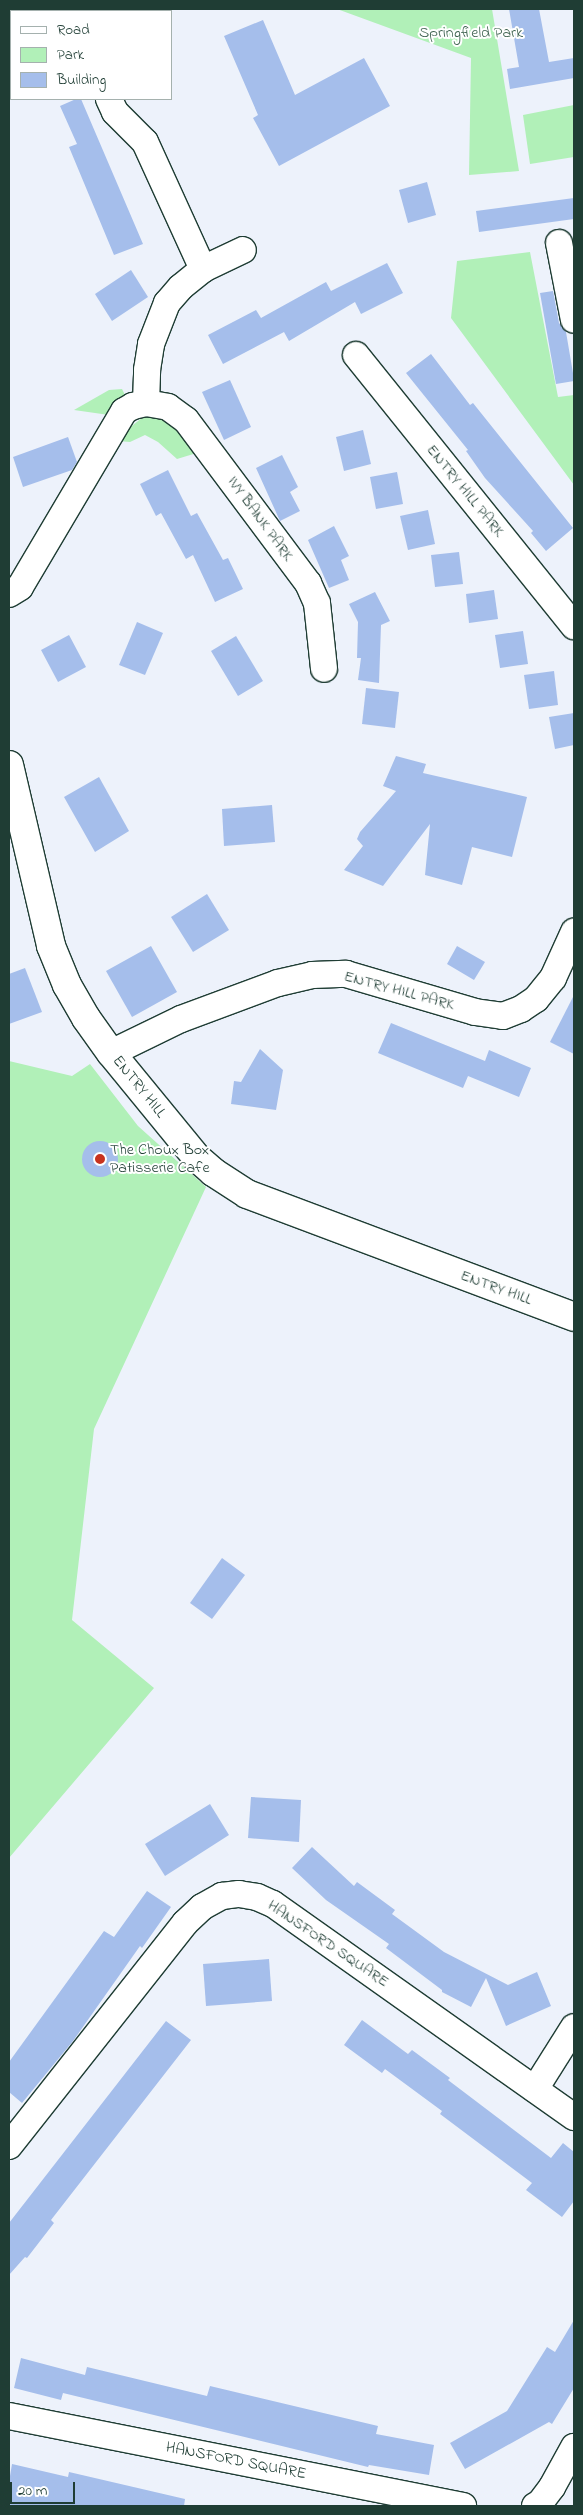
<!DOCTYPE html>
<style>
body{margin:0}
#map{position:relative;width:583px;height:2515px;overflow:hidden;background:#edf2fb;font-family:"Indie Flower",sans-serif}
div>[style]{position:absolute}
.green>*{inset:0;background:#b1f0b8}
.building>*{inset:0;background:#a5beeb}
.round{border-radius:50%}
.roads{filter:drop-shadow(1px 0 #1f3d34) drop-shadow(-1px 0 #1f3d34) drop-shadow(0 1px #1f3d34) drop-shadow(0 -1px #1f3d34)}
.minor>*{height:26px;margin:-13px;padding:0 13px;transform-origin:13px;border-radius:13px;background:#fff}
.tertiary>*{height:28px;margin:-14px;padding:0 14px;transform-origin:14px;border-radius:14px;background:#fff}
.dots>*{width:14px;height:14px;translate:-50% -50%;box-sizing:border-box;border:2px solid #fff;border-radius:50%}
span{translate:-50% -50%;white-space:nowrap;text-align:center;line-height:1.15;-webkit-text-stroke:4px #fff;paint-order:stroke}
.park-label{font-size:16px;color:#3c614e}
.street-label{font-size:16px;color:#1f3d34}
.poi-label{font-size:16px;color:#1f3d34}
.left{translate:0 -50%;text-align:left}
.frame{position:absolute;inset:0;border:10px solid #1f3d34;pointer-events:none}
.legend{position:absolute;left:10px;top:10px;width:162px;height:90px;box-sizing:border-box;background:#fff;border:1px solid #a5b1ae;margin:0;padding:6px 9px;list-style:none;font-size:15px;color:#1f3d34}
.legend li{display:flex;align-items:center;gap:10px;height:25px}
.legend b{width:25px;border:1px solid #a5b1ae}
.scale{position:absolute;left:10px;top:2482px;width:65px;height:22px;box-sizing:border-box;border:2px solid #1f3d34;border-top:0;padding-left:6px;font-size:15px;line-height:18px;white-space:nowrap;color:#1f3d34;-webkit-text-stroke:4px #fff;paint-order:stroke}
</style>
<div id="map">
<div class="green">
<div style="clip-path:polygon(337px 9px,492px 9px,519px 171px,469px 175px,471px 58px)"></div>
<div style="clip-path:polygon(574px 105px,574px 157px,530px 164px,523px 115px)"></div>
<div style="clip-path:polygon(530px 252px,558px 397px,574px 395px,574px 485px,451px 318px,457px 261px)"></div>
<div style="clip-path:polygon(122px 389px,126px 397px,109px 415px,74px 410px,109px 390px)"></div>
<div style="clip-path:polygon(154px 414px,169px 418px,200px 452px,177px 459px,158px 442px,145px 435px,130px 442px,118px 441px,128px 429px,143px 417px)"></div>
<div style="clip-path:polygon(9px 1061px,72px 1076px,90px 1064px,138px 1126px,206px 1187px,94px 1429px,72px 1620px,154px 1688px,9px 1858px)"></div>
</div>
<div class="building">
<div style="clip-path:polygon(509px 9px,539px 9px,549px 62px,574px 58px,574px 78px,510px 89px,507px 69px,519px 67px)"></div>
<div style="clip-path:polygon(263px 20px,295px 95px,364px 58px,390px 106px,279px 166px,253px 118px,258px 115px,224px 36px)"></div>
<div style="clip-path:polygon(76px 99px,81px 99px,143px 244px,114px 255px,69px 147px,77px 144px,60px 106px)"></div>
<div style="clip-path:polygon(427px 182px,436px 215px,408px 223px,399px 190px)"></div>
<div style="clip-path:polygon(574px 198px,574px 219px,479px 232px,476px 211px)"></div>
<div style="clip-path:polygon(387px 263px,403px 293px,361px 314px,355px 302px,289px 341px,284px 332px,223px 364px,208px 335px,256px 310px,261px 318px,326px 282px,331px 291px)"></div>
<div style="clip-path:polygon(131px 270px,148px 297px,112px 321px,95px 294px)"></div>
<div style="clip-path:polygon(553px 291px,559px 323px,566px 332px,574px 379px,574px 381px,556px 384px,540px 293px)"></div>
<div style="clip-path:polygon(431px 354px,470px 405px,473px 403px,573px 528px,546px 551px,531px 533px,533px 531px,485px 478px,466px 451px,468px 450px,406px 373px)"></div>
<div style="clip-path:polygon(230px 380px,251px 427px,224px 440px,202px 392px)"></div>
<div style="clip-path:polygon(363px 430px,371px 464px,344px 471px,336px 437px)"></div>
<div style="clip-path:polygon(68px 437px,77px 462px,72px 470px,23px 487px,13px 457px)"></div>
<div style="clip-path:polygon(282px 455px,298px 487px,290px 492px,300px 511px,280px 521px,256px 468px)"></div>
<div style="clip-path:polygon(168px 470px,191px 516px,197px 513px,223px 560px,228px 558px,243px 589px,215px 602px,193px 555px,186px 559px,161px 513px,156px 516px,140px 484px)"></div>
<div style="clip-path:polygon(397px 472px,403px 504px,376px 509px,370px 477px)"></div>
<div style="clip-path:polygon(428px 510px,435px 544px,408px 550px,400px 516px)"></div>
<div style="clip-path:polygon(334px 526px,349px 556px,341px 560px,349px 580px,329px 588px,308px 540px)"></div>
<div style="clip-path:polygon(459px 552px,463px 584px,435px 587px,431px 555px)"></div>
<div style="clip-path:polygon(494px 590px,498px 619px,469px 623px,466px 594px)"></div>
<div style="clip-path:polygon(375px 592px,390px 621px,381px 625px,379px 683px,358px 680px,361px 658px,357px 658px,358px 622px,349px 604px)"></div>
<div style="clip-path:polygon(137px 622px,163px 633px,145px 675px,119px 665px)"></div>
<div style="clip-path:polygon(523px 631px,528px 664px,500px 668px,495px 635px)"></div>
<div style="clip-path:polygon(69px 635px,86px 667px,58px 682px,41px 650px)"></div>
<div style="clip-path:polygon(236px 636px,263px 681px,238px 696px,211px 651px)"></div>
<div style="clip-path:polygon(554px 671px,558px 705px,529px 709px,524px 675px)"></div>
<div style="clip-path:polygon(366px 688px,399px 692px,395px 728px,362px 724px)"></div>
<div style="clip-path:polygon(574px 713px,574px 745px,555px 749px,549px 717px)"></div>
<div style="clip-path:polygon(396px 756px,426px 764px,423px 773px,527px 797px,512px 857px,472px 847px,462px 885px,425px 875px,430px 824px,383px 886px,344px 870px,363px 846px,357px 839px,360px 832px,396px 791px,383px 786px)"></div>
<div style="clip-path:polygon(99px 777px,129px 831px,95px 852px,64px 797px)"></div>
<div style="clip-path:polygon(272px 805px,275px 842px,224px 846px,222px 809px)"></div>
<div style="clip-path:polygon(207px 894px,229px 930px,193px 952px,171px 917px)"></div>
<div style="clip-path:polygon(151px 946px,177px 992px,132px 1017px,106px 971px)"></div>
<div style="clip-path:polygon(457px 946px,485px 962px,474px 980px,447px 964px)"></div>
<div style="clip-path:polygon(25px 968px,42px 1012px,9px 1024px,9px 974px)"></div>
<div style="clip-path:polygon(574px 995px,574px 1054px,550px 1042px)"></div>
<div style="clip-path:polygon(391px 1023px,485px 1061px,489px 1050px,531px 1068px,519px 1097px,468px 1076px,463px 1088px,378px 1053px)"></div>
<div style="clip-path:polygon(260px 1049px,283px 1070px,276px 1110px,231px 1104px,234px 1081px,241px 1082px)"></div>
<div class="round" style="left:82px;top:1141px;width:36px;height:36px"></div>
<div style="clip-path:polygon(222px 1558px,245px 1575px,212px 1619px,190px 1603px)"></div>
<div style="clip-path:polygon(251px 1797px,301px 1800px,299px 1842px,248px 1838px)"></div>
<div style="clip-path:polygon(210px 1804px,229px 1835px,165px 1876px,145px 1844px)"></div>
<div style="clip-path:polygon(312px 1847px,354px 1886px,357px 1882px,395px 1910px,392px 1914px,444px 1952px,508px 1985px,537px 1972px,551px 2006px,506px 2026px,486px 1978px,471px 2007px,442px 1992px,442px 1990px,386px 1948px,389px 1944px,326px 1900px,292px 1868px)"></div>
<div style="clip-path:polygon(147px 1891px,171px 1907px,142px 1948px,140px 1946px,73px 2041px,22px 2103px,9px 2092px,9px 2062px,104px 1931px,114px 1937px)"></div>
<div style="clip-path:polygon(269px 1959px,272px 2001px,206px 2006px,203px 1964px)"></div>
<div style="clip-path:polygon(362px 2020px,408px 2054px,412px 2050px,450px 2078px,448px 2080px,551px 2158px,563px 2143px,574px 2152px,574px 2201px,562px 2217px,526px 2190px,532px 2183px,440px 2114px,442px 2111px,385px 2069px,382px 2073px,344px 2045px)"></div>
<div style="clip-path:polygon(166px 2021px,191px 2040px,51px 2220px,54px 2223px,27px 2258px,25px 2257px,9px 2275px,9px 2223px)"></div>
<div style="clip-path:polygon(574px 2320px,574px 2388px,552px 2424px,549px 2422px,465px 2469px,450px 2443px,507px 2411px,547px 2347px,555px 2352px)"></div>
<div style="clip-path:polygon(21px 2358px,85px 2375px,87px 2367px,207px 2396px,210px 2386px,378px 2426px,376px 2434px,434px 2445px,429px 2475px,369px 2465px,368px 2467px,63px 2393px,61px 2400px,14px 2388px)"></div>
<div style="clip-path:polygon(12px 2464px,68px 2477px,69px 2472px,185px 2499px,184px 2506px,9px 2506px,9px 2482px)"></div>
</div>
<div class="roads">
<div class="minor">
<div style="left:109px;top:99px;width:14px;rotate:65deg"></div>
<div style="left:115px;top:112px;width:42px;rotate:45deg"></div>
<div style="left:145px;top:142px;width:140px;rotate:65.5deg"></div>
<div style="left:559px;top:243px;width:78px;rotate:79deg"></div>
<div style="left:356px;top:355px;width:348px;rotate:51.2deg"></div>
<div style="left:146px;top:403px;width:33px;rotate:-88deg"></div>
<div style="left:147px;top:370px;width:26px;rotate:-81deg"></div>
<div style="left:151px;top:344px;width:44px;rotate:-68.7deg"></div>
<div style="left:167px;top:303px;width:21px;rotate:-49deg"></div>
<div style="left:181px;top:287px;width:28px;rotate:-39deg"></div>
<div style="left:203px;top:269px;width:44px;rotate:-25.4deg"></div>
<div style="left:9px;top:594px;width:13px;rotate:-32deg"></div>
<div style="left:20px;top:587px;width:204px;rotate:-59.4deg"></div>
<div style="left:124px;top:411px;width:10px;rotate:-29deg"></div>
<div style="left:133px;top:406px;width:13px;rotate:-13deg"></div>
<div style="left:146px;top:403px;width:22px;rotate:10deg"></div>
<div style="left:168px;top:407px;width:22px;rotate:36deg"></div>
<div style="left:186px;top:420px;width:204px;rotate:53.2deg"></div>
<div style="left:308px;top:583px;width:22px;rotate:66deg"></div>
<div style="left:317px;top:603px;width:66px;rotate:83.9deg"></div>
<div style="left:111px;top:1053px;width:78px;rotate:-25.9deg"></div>
<div style="left:181px;top:1019px;width:103px;rotate:-20.4deg"></div>
<div style="left:278px;top:983px;width:35px;rotate:-13deg"></div>
<div style="left:312px;top:975px;width:34px;rotate:-2deg"></div>
<div style="left:346px;top:974px;width:134px;rotate:16.4deg"></div>
<div style="left:475px;top:1012px;width:28px;rotate:8deg"></div>
<div style="left:503px;top:1016px;width:19px;rotate:-21deg"></div>
<div style="left:521px;top:1009px;width:18px;rotate:-34deg"></div>
<div style="left:536px;top:999px;width:27px;rotate:-51deg"></div>
<div style="left:553px;top:978px;width:51px;rotate:-65.5deg"></div>
<div style="left:535px;top:2089px;width:73px;rotate:-57.8deg"></div>
<div style="left:9px;top:2146px;width:284px;rotate:-51.7deg"></div>
<div style="left:185px;top:1923px;width:23px;rotate:-43deg"></div>
<div style="left:202px;top:1907px;width:23px;rotate:-29deg"></div>
<div style="left:222px;top:1896px;width:17px;rotate:-7deg"></div>
<div style="left:239px;top:1894px;width:18px;rotate:9deg"></div>
<div style="left:257px;top:1897px;width:17px;rotate:24deg"></div>
<div style="left:273px;top:1904px;width:369px;rotate:35.3deg"></div>
<div style="left:9px;top:2416px;width:463px;rotate:11.2deg"></div>
<div style="left:535px;top:2506px;width:6px;rotate:-31deg"></div>
<div style="left:540px;top:2503px;width:20px;rotate:-53deg"></div>
<div style="left:552px;top:2487px;width:46px;rotate:-61.2deg"></div>
</div>
<div class="tertiary">
<div style="left:9px;top:765px;width:186px;rotate:76.9deg"></div>
<div style="left:51px;top:946px;width:42px;rotate:67.7deg"></div>
<div style="left:67px;top:985px;width:38px;rotate:60deg"></div>
<div style="left:86px;top:1018px;width:43px;rotate:54.5deg"></div>
<div style="left:111px;top:1053px;width:134px;rotate:50.7deg"></div>
<div style="left:196px;top:1157px;width:23px;rotate:41deg"></div>
<div style="left:213px;top:1172px;width:40px;rotate:32.9deg"></div>
<div style="left:247px;top:1194px;width:349px;rotate:20.6deg"></div>
</div>
</div>
<div class="dots">
<div style="left:100px;top:1159px;background:#c8321e"></div>
</div>
<div class="park-label">
<span style="left:471px;top:33px">Springfield Park</span>
</div>
<div class="street-label">
<span style="left:465px;top:491px;rotate:51deg">ENTRY HILL PARK</span>
<span style="left:260px;top:519px;rotate:54deg">IVY BANK PARK</span>
<span style="left:399px;top:991px;rotate:15deg">ENTRY HILL PARK</span>
<span style="left:139px;top:1087px;rotate:51deg">ENTRY HILL</span>
<span style="left:496px;top:1288px;rotate:20deg">ENTRY HILL</span>
<span style="left:328px;top:1944px;rotate:34deg">HANSFORD SQUARE</span>
<span style="left:236px;top:2461px;rotate:11deg">HANSFORD SQUARE</span>
</div>
<div class="poi-label">
<span class="left" style="left:110px;top:1159px">The Choux Box<br>Patisserie Cafe</span>
</div>
<div class="frame"></div>
<ul class="legend">
<li><b style="height:6px;background:#fff"></b>Road</li>
<li><b style="height:14px;background:#b1f0b8"></b>Park</li>
<li><b style="height:14px;background:#a5beeb"></b>Building</li>
</ul>
<div class="scale">20 m</div>
</div>
